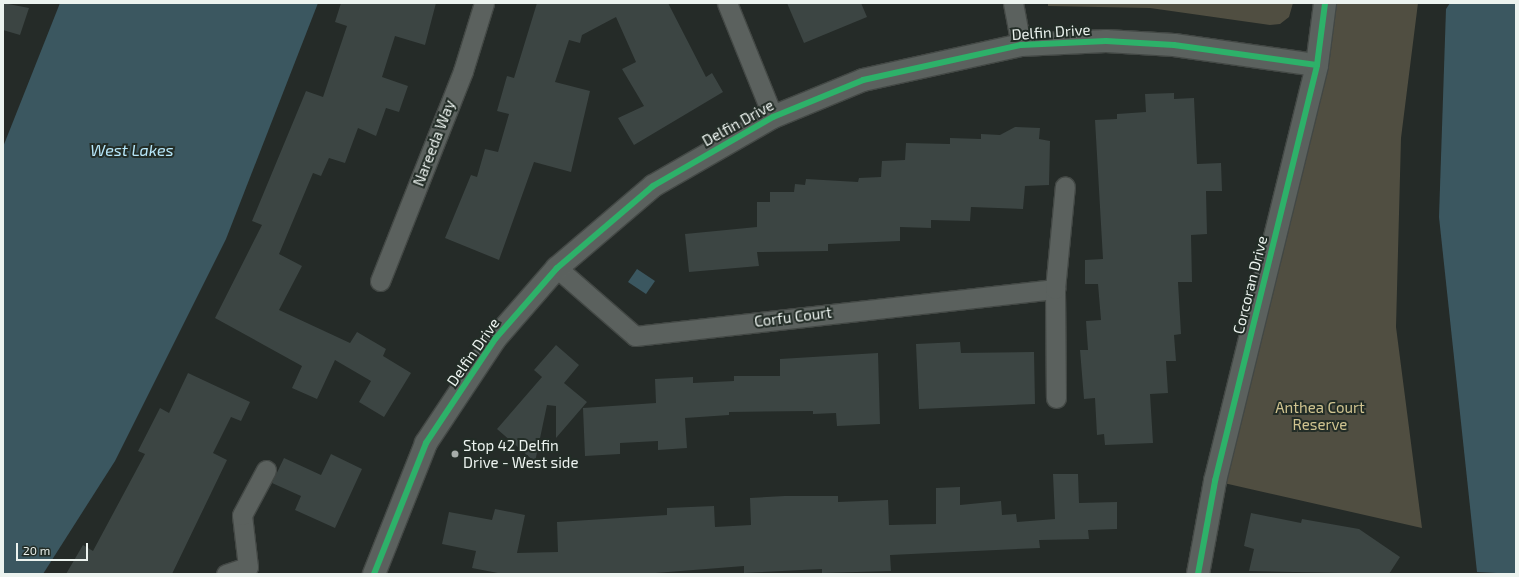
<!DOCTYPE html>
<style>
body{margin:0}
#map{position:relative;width:1519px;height:577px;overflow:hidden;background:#252b28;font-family:"Exo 2",sans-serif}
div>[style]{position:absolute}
.green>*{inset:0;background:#504e41}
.water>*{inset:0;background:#3b5760}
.building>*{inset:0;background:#3c4543}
.roads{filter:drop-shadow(1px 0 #434845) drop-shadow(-1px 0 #434845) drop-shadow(0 1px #434845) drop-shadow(0 -1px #434845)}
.minor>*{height:19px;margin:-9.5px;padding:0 9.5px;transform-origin:9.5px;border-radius:9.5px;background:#5b615e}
.tertiary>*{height:22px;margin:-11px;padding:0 11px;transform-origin:11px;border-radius:11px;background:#5b615e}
.cycleway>*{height:6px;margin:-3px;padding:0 3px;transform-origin:3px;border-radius:3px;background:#2db169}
.dots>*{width:11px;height:11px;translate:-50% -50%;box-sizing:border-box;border:2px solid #232d27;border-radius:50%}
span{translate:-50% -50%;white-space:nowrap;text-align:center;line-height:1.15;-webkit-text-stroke:4px #232d27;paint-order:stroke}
.street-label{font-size:15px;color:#ecf3ef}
.park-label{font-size:15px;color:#d0c490}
.poi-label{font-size:15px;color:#ecf3ef}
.left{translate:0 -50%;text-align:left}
.water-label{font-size:16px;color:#b6e6f9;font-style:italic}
.frame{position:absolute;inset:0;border:4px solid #ecf3ef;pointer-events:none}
.scale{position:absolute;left:16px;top:543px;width:72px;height:18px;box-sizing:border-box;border:2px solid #ecf3ef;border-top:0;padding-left:5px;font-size:12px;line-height:14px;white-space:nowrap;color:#ecf3ef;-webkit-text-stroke:3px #232d27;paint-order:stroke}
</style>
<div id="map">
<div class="green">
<div style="clip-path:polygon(1048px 3px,1293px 3px,1289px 17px,1280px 24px,1270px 25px,1150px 8px,1048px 6px)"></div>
<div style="clip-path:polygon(1325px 3px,1418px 3px,1401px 138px,1396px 327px,1422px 528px,1215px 481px)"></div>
</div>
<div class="water">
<div style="clip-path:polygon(60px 3px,318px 3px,226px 239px,115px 461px,43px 574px,3px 574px,3px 147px)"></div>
<div style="clip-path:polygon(1450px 3px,1516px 3px,1516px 574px,1477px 572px,1439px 217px,1446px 9px)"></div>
<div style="clip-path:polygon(637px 269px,655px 281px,646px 294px,628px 282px)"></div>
</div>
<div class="building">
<div style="clip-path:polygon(3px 3px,29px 8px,20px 35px,3px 30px)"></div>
<div style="clip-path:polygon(341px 3px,436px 3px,425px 45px,395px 36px,382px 77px,408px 86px,399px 112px,386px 108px,376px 136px,358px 128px,345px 163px,329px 158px,321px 176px,313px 173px,279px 254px,302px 266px,279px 310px,350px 343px,357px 332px,386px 349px,383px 356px,411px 373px,384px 417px,359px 402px,371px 381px,335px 360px,317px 399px,292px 388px,302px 366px,215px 318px,262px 225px,252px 221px,306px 91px,323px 97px,347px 26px,335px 22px)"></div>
<div style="clip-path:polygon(537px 3px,668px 3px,706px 77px,712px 73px,723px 92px,634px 145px,618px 118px,644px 106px,622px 69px,636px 62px,616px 17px,582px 35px,580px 43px,569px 40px,555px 82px,590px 91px,571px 172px,534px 162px,499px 260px,445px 238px,471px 175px,477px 177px,485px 149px,498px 152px,509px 114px,497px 111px,507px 76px,514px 78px)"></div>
<div style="clip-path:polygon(787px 3px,861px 3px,867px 17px,804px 43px)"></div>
<div style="clip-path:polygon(1174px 93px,1174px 99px,1194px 98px,1197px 164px,1221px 163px,1222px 191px,1206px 191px,1207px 234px,1191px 235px,1192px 282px,1178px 282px,1181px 334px,1174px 335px,1176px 361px,1166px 361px,1168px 393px,1150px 394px,1153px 443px,1105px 445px,1104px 434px,1097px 435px,1095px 398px,1084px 399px,1080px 350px,1088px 350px,1086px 321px,1101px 320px,1098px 284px,1085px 284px,1085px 260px,1103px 259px,1095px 120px,1117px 119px,1117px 114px,1146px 112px,1145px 94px)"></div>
<div style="clip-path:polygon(1015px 127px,1040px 128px,1039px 139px,1050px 141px,1049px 185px,1025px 186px,1023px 209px,971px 207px,970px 221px,931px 220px,931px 228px,900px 227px,900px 241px,828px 244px,828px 251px,757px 252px,759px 266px,689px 272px,685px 234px,757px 227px,757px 202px,770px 202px,770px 192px,794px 192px,795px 184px,805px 185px,806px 179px,858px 182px,859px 178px,881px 177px,882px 161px,905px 160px,906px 143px,950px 144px,950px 138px,981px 139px,981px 134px,1000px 135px)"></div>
<div style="clip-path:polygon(960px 342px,961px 353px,1034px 352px,1035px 404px,919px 409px,916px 344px)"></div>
<div style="clip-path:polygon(556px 345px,579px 365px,564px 383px,587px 402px,556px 438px,556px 406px,547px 405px,535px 462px,497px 429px,542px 377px,534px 370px)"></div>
<div style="clip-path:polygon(878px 353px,880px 424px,837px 426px,836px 413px,813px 414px,813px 411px,729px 412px,729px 415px,685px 418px,687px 448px,658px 450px,658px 441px,620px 443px,620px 454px,585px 456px,583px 408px,656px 403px,655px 379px,693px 377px,693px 383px,734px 381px,734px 376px,780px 376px,780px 359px)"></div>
<div style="clip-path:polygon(188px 373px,250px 402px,241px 421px,231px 417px,213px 453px,227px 460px,172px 574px,66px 574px,83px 545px,93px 551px,145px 454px,138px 451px,160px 408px,169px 413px)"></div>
<div style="clip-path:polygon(331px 454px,362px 469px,335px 528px,295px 510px,301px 496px,272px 483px,284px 458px,321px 475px)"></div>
<div style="clip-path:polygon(1053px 474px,1078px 474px,1079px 503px,1117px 502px,1117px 529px,1088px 530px,1089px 539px,1039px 540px,1040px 548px,890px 555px,891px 571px,822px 573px,822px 569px,744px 573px,744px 566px,643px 574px,503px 574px,472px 568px,476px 551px,442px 544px,449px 512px,492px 520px,495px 509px,525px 515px,517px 553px,558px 552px,557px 522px,667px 515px,667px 508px,714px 506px,715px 527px,751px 525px,750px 498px,785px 496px,838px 496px,838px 502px,888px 500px,889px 525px,936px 524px,936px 488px,960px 487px,960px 505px,1001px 501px,1002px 515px,1016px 514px,1017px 522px,1055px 519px)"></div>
<div style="clip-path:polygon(1251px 513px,1301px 523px,1302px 519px,1359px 529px,1400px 557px,1389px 574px,1249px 571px,1254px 549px,1244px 546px)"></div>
</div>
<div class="roads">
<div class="minor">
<div style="left:727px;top:3px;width:123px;rotate:68deg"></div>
<div style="left:1013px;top:3px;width:43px;rotate:79.2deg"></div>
<div style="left:557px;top:268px;width:103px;rotate:41.1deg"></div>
<div style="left:635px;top:336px;width:423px;rotate:-6.4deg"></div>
<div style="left:1055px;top:289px;width:109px;rotate:89.5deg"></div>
<div style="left:380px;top:281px;width:226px;rotate:-68.4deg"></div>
<div style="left:463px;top:71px;width:71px;rotate:-72.8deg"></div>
<div style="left:1055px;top:289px;width:103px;rotate:-84.5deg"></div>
<div style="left:226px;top:574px;width:23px;rotate:-18deg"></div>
<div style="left:248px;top:567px;width:52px;rotate:-96.6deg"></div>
<div style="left:242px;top:515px;width:51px;rotate:-61.9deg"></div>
</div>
<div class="tertiary">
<div style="left:374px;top:574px;width:141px;rotate:-68.3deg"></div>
<div style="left:426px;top:443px;width:125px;rotate:-56.4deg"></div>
<div style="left:495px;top:339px;width:94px;rotate:-48.9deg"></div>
<div style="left:557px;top:268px;width:126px;rotate:-40.5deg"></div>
<div style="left:653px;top:186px;width:138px;rotate:-29.9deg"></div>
<div style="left:773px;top:117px;width:97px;rotate:-22.3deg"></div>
<div style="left:863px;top:80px;width:162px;rotate:-12.5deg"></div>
<div style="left:1021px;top:45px;width:85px;rotate:-2.7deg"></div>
<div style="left:1106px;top:41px;width:68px;rotate:3.4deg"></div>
<div style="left:1174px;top:45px;width:144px;rotate:8deg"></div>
<div style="left:1198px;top:574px;width:95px;rotate:-79.6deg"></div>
<div style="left:1215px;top:481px;width:428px;rotate:-76.2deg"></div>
<div style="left:1317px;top:65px;width:63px;rotate:-82.6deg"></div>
</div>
</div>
<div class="cycleway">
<div style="left:374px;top:574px;width:141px;rotate:-68.3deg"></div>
<div style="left:426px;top:443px;width:125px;rotate:-56.4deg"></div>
<div style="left:495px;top:339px;width:94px;rotate:-48.9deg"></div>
<div style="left:557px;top:268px;width:126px;rotate:-40.5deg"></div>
<div style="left:653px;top:186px;width:138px;rotate:-29.9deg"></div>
<div style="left:773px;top:117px;width:97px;rotate:-22.3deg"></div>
<div style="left:863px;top:80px;width:162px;rotate:-12.5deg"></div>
<div style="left:1021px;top:45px;width:85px;rotate:-2.7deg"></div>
<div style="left:1106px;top:41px;width:68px;rotate:3.4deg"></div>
<div style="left:1174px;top:45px;width:144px;rotate:8deg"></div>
<div style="left:1198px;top:574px;width:95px;rotate:-79.6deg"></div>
<div style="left:1215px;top:481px;width:428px;rotate:-76.2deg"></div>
<div style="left:1317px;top:65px;width:63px;rotate:-82.6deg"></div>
</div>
<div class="dots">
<div style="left:455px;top:454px;background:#a6ada9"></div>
</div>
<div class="street-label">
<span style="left:1051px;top:32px;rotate:-4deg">Delfin Drive</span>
<span style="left:738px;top:123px;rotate:-29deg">Delfin Drive</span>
<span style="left:434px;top:143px;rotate:-69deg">Nareeda Way</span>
<span style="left:1250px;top:285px;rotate:-76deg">Corcoran Drive</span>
<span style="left:793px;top:317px;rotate:-7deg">Corfu Court</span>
<span style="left:473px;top:352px;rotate:-55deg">Delfin Drive</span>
</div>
<div class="park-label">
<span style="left:1320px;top:416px">Anthea Court<br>Reserve</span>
</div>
<div class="poi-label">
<span class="left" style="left:463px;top:454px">Stop 42 Delfin<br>Drive - West side</span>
</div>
<div class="water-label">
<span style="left:132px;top:150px">West Lakes</span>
</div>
<div class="frame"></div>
<div class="scale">20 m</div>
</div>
